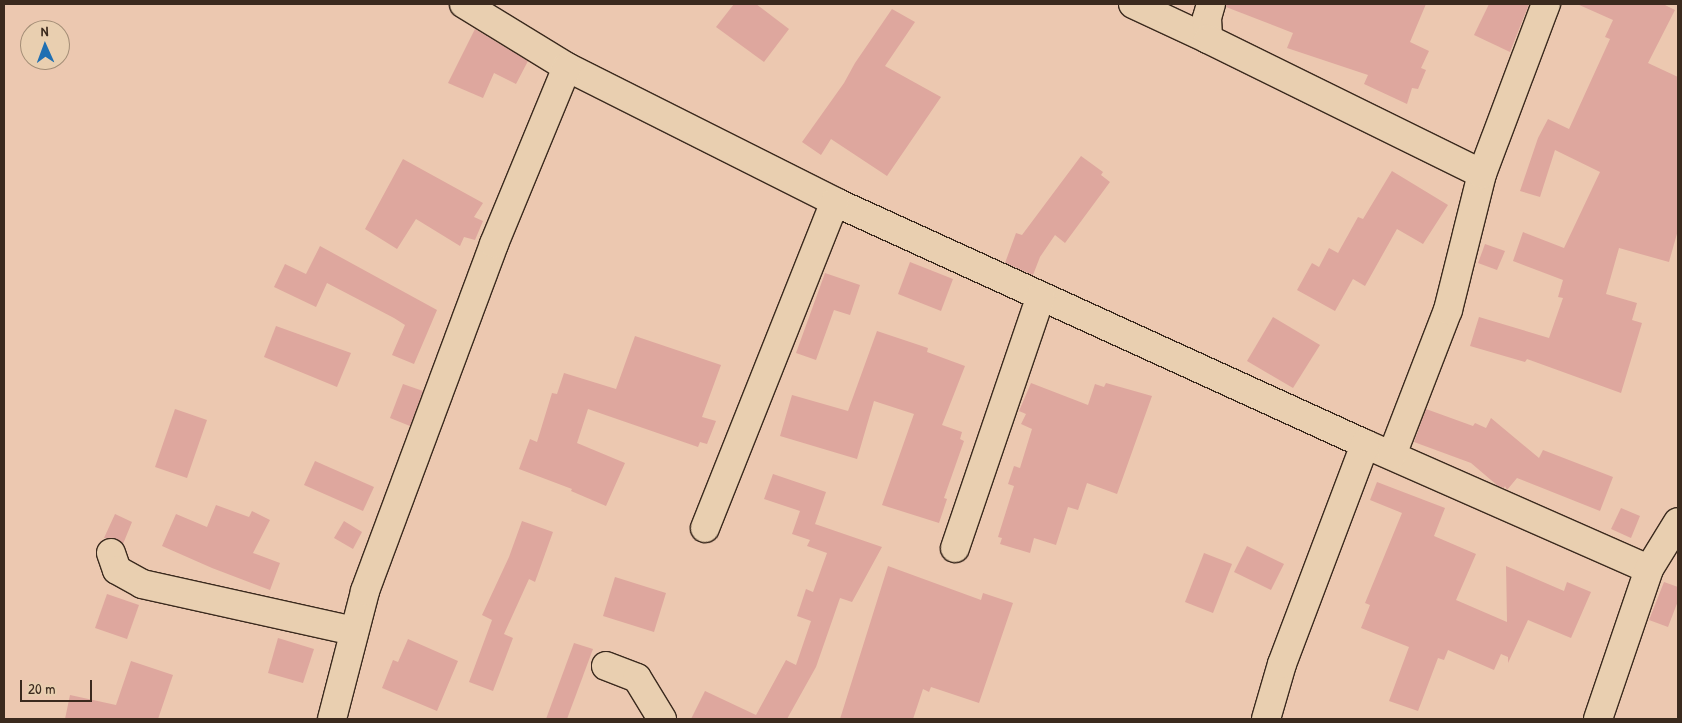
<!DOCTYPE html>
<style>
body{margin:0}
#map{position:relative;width:1682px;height:723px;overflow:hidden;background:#ecc8b0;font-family:"Patrick Hand",sans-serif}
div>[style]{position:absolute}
.building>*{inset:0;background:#dea79e}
.roads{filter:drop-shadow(1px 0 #3b2a1e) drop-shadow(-1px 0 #3b2a1e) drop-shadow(0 1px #3b2a1e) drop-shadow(0 -1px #3b2a1e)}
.street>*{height:28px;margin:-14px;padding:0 14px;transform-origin:14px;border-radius:14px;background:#e9cfb0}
span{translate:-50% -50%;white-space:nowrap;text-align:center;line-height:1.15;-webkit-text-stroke:4px #e9cfb0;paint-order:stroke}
.frame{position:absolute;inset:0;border:5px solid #3b2a1e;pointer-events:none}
.north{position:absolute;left:20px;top:20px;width:50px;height:50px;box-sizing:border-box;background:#e9cfb0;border:1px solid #a38d76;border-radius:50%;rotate:358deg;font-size:14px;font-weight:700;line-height:20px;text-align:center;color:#3b2a1e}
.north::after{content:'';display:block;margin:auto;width:18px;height:22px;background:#1f6fb2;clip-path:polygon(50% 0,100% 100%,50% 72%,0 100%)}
.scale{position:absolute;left:20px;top:680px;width:72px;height:22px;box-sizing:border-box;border:2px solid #3b2a1e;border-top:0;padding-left:6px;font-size:15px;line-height:18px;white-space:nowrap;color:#3b2a1e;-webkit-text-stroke:4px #e9cfb0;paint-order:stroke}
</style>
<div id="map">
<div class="building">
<div style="clip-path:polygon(734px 4px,756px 4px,789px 29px,764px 62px,716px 27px)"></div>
<div style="clip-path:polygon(1226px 4px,1426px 4px,1410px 42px,1429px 51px,1421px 68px,1426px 70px,1418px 89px,1412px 88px,1407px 104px,1364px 84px,1368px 75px,1287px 48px,1293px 33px,1226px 7px)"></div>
<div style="clip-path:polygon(1489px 4px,1529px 4px,1510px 52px,1474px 35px)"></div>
<div style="clip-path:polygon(1577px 4px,1663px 4px,1675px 10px,1648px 63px,1678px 77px,1678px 230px,1669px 262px,1619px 248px,1606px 294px,1637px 303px,1632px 320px,1642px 323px,1621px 393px,1527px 359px,1525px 362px,1470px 346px,1479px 317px,1549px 338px,1563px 298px,1558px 297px,1563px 280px,1513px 261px,1523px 232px,1564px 248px,1600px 172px,1555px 150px,1540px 197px,1520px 191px,1538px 138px,1548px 119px,1569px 129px,1610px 39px,1605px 37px,1613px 20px)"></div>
<div style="clip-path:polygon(892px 9px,915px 22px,885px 66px,941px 97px,887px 176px,831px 139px,821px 155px,802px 142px,844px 83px,855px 63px)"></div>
<div style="clip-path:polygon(475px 29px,528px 61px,516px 84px,494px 73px,483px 98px,448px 83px)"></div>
<div style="clip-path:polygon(1081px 156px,1103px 172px,1101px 175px,1110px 182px,1065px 243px,1055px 235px,1040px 257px,1033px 275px,1005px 263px,1016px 233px,1022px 235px)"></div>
<div style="clip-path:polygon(403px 159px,483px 203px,474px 217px,483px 221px,475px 240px,464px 237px,460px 246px,416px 219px,397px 249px,365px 229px)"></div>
<div style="clip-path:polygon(1392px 171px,1448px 205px,1423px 244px,1397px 229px,1365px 286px,1353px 279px,1335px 311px,1297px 290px,1312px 263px,1319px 267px,1329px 248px,1338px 253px,1358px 217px,1363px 219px)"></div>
<div style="clip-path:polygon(1485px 244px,1505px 251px,1497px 270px,1478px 263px)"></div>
<div style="clip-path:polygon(320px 246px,437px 310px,414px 364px,392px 355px,405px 325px,394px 318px,327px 283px,316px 307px,274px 287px,285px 264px,306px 274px)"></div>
<div style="clip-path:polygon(910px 262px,953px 279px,941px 311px,898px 294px)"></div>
<div style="clip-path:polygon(825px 273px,860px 285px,850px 315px,834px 310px,816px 360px,796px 353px)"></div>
<div style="clip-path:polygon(1273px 317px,1320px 345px,1293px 388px,1247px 361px)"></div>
<div style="clip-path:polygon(276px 326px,351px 353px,337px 387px,264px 357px)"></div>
<div style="clip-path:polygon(877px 331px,928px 348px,927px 352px,965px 366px,942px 425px,962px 432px,960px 439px,964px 441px,944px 498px,947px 499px,939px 523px,882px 505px,914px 414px,874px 401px,857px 459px,780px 436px,792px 395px,848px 411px)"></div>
<div style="clip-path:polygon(635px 336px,721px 365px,702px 417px,716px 421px,707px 444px,700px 442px,698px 447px,588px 409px,577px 443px,625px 463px,606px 506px,571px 491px,572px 489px,519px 469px,530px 439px,537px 442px,552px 393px,557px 394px,564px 373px,616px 389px)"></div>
<div style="clip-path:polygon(1031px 383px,1088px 405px,1095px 384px,1104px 387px,1106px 383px,1152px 396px,1117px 494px,1087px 483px,1078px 510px,1068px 507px,1056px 545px,1034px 538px,1030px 553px,1000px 544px,1002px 538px,998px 537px,1014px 486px,1008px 484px,1014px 466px,1020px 468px,1032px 429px,1021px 424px,1026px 414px,1019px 411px)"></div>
<div style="clip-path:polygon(403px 384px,423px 391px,410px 426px,390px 418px)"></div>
<div style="clip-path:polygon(175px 409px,207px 420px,187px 478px,155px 467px)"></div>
<div style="clip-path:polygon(1426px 409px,1473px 426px,1475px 423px,1486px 428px,1491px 418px,1539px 458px,1543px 450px,1613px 477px,1600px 511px,1517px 478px,1507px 490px,1505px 486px,1504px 488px,1498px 486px,1471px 463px,1414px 442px)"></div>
<div style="clip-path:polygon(315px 461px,374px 487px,363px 511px,304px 485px)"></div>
<div style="clip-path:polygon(773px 474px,826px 492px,813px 530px,815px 524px,882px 547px,852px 602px,840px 598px,816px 667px,787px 719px,691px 719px,705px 691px,756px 715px,786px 660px,796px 665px,811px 621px,797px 616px,806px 589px,813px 592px,827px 553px,807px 546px,810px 540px,792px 534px,800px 511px,764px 499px)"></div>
<div style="clip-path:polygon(1377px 482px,1445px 508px,1434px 536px,1476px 554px,1456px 600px,1507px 622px,1506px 566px,1564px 591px,1567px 582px,1591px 592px,1571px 638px,1528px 620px,1508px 663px,1508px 657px,1501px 654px,1494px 670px,1448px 650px,1444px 660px,1438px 658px,1418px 711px,1389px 701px,1409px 647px,1361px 628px,1370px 605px,1365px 603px,1402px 513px,1370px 500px)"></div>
<div style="clip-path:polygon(216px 505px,249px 517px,252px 511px,270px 520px,253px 553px,280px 563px,270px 590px,212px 568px,162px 546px,176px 514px,207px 527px)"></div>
<div style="clip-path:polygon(1621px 508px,1640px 516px,1631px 538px,1611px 529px)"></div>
<div style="clip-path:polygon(115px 514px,132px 522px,123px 544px,114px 538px,104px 538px)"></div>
<div style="clip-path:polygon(344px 521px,362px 532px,353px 549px,334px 538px)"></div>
<div style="clip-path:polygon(522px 521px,553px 532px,535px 582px,529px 579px,504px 634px,513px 638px,493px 691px,469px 682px,492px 620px,482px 615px,509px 557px)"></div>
<div style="clip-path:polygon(1247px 546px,1284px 564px,1271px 590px,1234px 572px)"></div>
<div style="clip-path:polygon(1204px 553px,1232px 564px,1213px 613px,1185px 602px)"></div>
<div style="clip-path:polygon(888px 566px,981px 600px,983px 593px,1013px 603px,979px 703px,931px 687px,929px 692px,923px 689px,913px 719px,840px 719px)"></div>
<div style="clip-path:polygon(615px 577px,666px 593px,654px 632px,603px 616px)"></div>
<div style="clip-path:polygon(1664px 582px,1678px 587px,1678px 601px,1668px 627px,1649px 620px)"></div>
<div style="clip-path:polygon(107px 594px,139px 605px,127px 639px,95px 628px)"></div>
<div style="clip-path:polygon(278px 638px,314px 649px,303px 683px,268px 673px)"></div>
<div style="clip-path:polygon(408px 639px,458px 661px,437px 711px,382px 688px,393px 660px,398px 662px)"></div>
<div style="clip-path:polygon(574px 643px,593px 649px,567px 719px,546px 719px)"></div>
<div style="clip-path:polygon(131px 661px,173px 675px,158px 719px,65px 719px,70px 695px,116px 705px)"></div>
</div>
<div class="roads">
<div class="street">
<div style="left:464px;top:4px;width:121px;rotate:31.5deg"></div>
<div style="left:567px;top:67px;width:300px;rotate:26.7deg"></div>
<div style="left:835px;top:202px;width:583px;rotate:24.54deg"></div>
<div style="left:1365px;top:444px;width:310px;rotate:23.8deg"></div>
<div style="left:1133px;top:4px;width:83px;rotate:25deg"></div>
<div style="left:1211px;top:4px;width:15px;rotate:106deg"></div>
<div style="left:1207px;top:18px;width:21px;rotate:87deg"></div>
<div style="left:1208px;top:39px;width:305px;rotate:26.2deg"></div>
<div style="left:1392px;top:455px;width:155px;rotate:-68.9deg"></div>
<div style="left:1448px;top:310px;width:140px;rotate:-76deg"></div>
<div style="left:1482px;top:174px;width:182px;rotate:-69.4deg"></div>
<div style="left:705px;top:528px;width:351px;rotate:-68.3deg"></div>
<div style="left:955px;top:548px;width:266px;rotate:-71.2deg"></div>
<div style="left:111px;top:553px;width:18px;rotate:71deg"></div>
<div style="left:117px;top:570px;width:29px;rotate:29deg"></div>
<div style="left:142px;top:584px;width:217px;rotate:12.5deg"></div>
<div style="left:606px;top:666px;width:33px;rotate:21deg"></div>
<div style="left:637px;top:678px;width:48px;rotate:58.6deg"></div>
<div style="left:332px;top:719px;width:132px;rotate:-75.5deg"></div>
<div style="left:365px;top:591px;width:370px;rotate:-69.6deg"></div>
<div style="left:494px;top:244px;width:191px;rotate:-67.6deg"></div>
<div style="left:1266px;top:719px;width:57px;rotate:-73.8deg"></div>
<div style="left:1282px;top:664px;width:235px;rotate:-69.3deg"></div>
<div style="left:1598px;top:719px;width:158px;rotate:-71.2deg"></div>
<div style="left:1649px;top:569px;width:55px;rotate:-58.3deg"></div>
</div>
</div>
<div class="frame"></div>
<div class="north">N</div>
<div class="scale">20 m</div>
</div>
